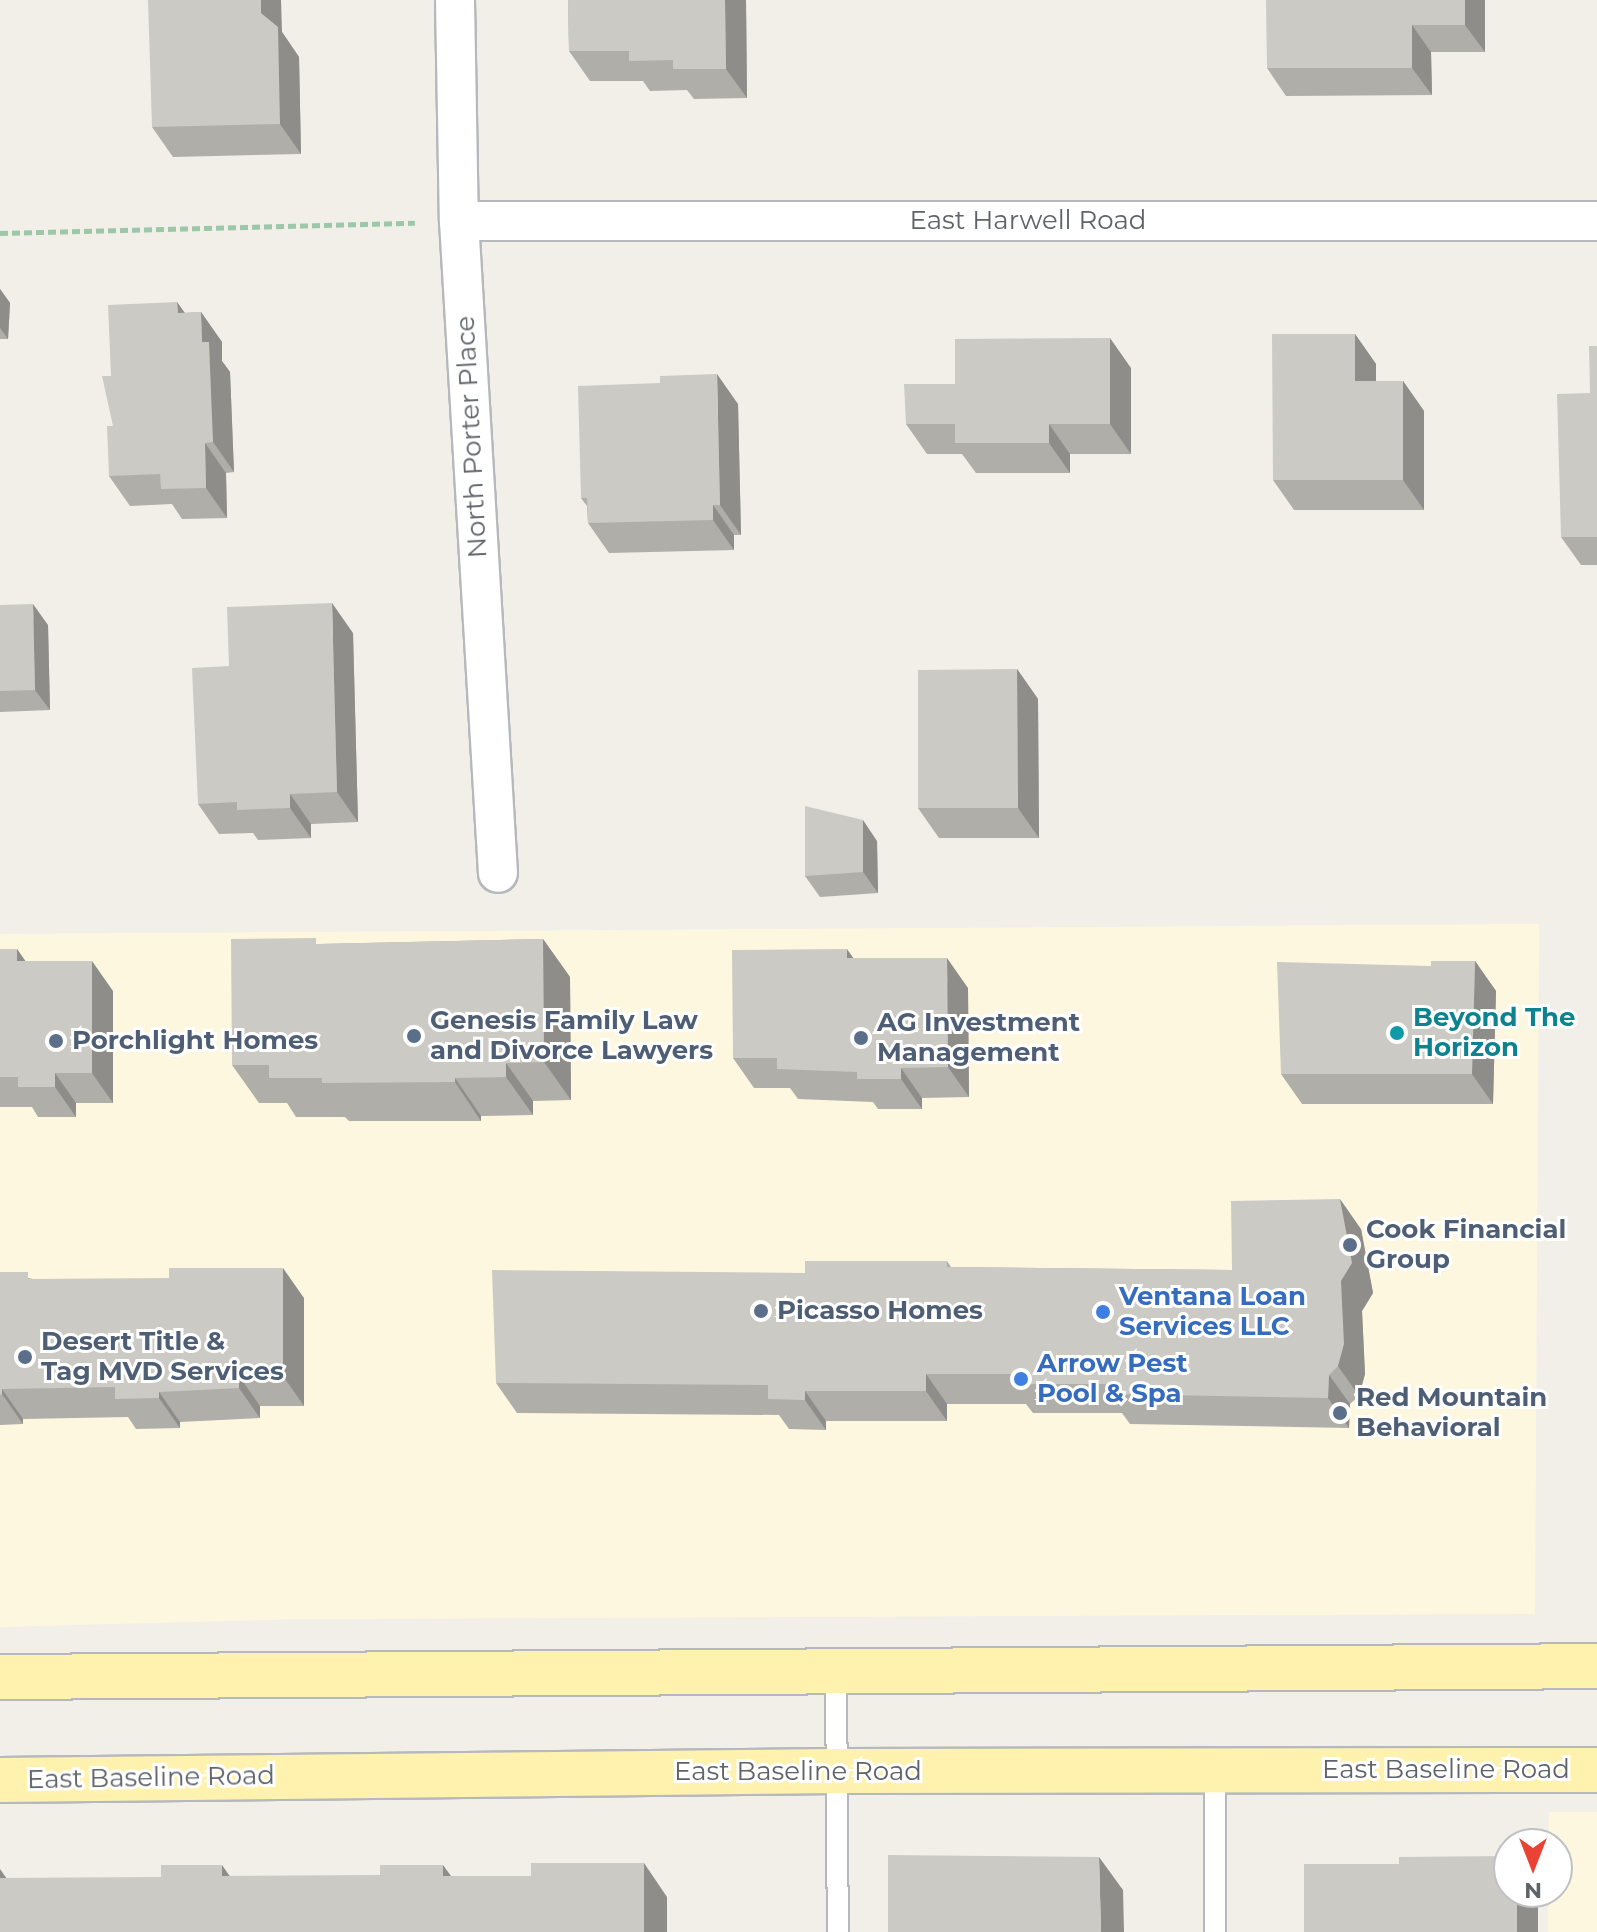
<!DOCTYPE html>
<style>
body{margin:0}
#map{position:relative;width:1597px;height:1932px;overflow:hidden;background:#f1efe8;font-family:Montserrat,sans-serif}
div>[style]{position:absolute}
.commercial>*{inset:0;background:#fef7e0}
.path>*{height:5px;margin-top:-2.5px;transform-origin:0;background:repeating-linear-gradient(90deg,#9cc7a9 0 8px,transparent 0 12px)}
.roads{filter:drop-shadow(2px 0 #b5b8bc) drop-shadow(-2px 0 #b5b8bc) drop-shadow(0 2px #b5b8bc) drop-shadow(0 -2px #b5b8bc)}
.lane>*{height:20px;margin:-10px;padding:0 10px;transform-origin:10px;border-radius:10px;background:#fff}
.street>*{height:38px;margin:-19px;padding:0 19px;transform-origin:19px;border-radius:19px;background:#fff}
.primary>*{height:44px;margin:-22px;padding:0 22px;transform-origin:22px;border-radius:22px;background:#fff2af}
.wall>*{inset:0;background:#afaea9}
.shaded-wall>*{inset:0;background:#8f8d8a}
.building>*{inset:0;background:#cccac5}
.dots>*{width:22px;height:22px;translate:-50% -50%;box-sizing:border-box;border:4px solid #fff;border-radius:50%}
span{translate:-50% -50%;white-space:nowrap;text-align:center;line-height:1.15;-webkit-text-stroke:6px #fff;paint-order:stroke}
.street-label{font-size:26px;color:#5f6368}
.culture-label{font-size:26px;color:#0d838f;font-weight:700}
.left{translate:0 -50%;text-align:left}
.service-label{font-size:26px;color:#4e5e75;font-weight:700}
.shop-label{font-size:26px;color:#366cbe;font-weight:700}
.north{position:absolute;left:1493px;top:1828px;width:80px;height:80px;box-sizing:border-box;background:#fff;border:2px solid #bfc1c3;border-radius:50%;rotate:180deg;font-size:22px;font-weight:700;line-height:32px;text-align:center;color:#5f6368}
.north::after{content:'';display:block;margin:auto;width:28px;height:36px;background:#ea4335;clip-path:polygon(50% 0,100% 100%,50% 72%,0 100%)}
</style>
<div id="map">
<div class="commercial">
<div style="clip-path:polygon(1539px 924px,1535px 1614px,305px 1619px,0 1627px,0 934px)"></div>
<div style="clip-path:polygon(1549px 1812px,1597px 1812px,1597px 1932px,1548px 1932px,1548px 1892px,1557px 1892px,1557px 1844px,1548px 1844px)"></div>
</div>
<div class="path">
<div style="left:0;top:233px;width:415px;rotate:-1.4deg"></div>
</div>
<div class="roads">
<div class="lane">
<div style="left:836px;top:1671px;width:261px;rotate:89.6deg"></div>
<div style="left:1215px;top:1771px;width:161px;rotate:90deg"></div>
</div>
<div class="street">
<div style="left:455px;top:0;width:221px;rotate:89deg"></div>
<div style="left:459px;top:221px;width:653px;rotate:86.58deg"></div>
<div style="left:459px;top:221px;width:1138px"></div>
</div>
<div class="primary">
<div style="left:0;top:1677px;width:1597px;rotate:-0.39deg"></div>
<div style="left:0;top:1780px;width:837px;rotate:-0.62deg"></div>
<div style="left:837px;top:1771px;width:760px;rotate:-0.08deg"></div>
</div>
</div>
<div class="wall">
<div style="clip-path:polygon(568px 0,746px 0,747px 98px,694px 99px,687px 90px,650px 91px,643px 81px,590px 81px,569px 51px)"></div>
<div style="clip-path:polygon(1485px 0,1485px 52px,1431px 52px,1432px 95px,1286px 96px,1267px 68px)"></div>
<div style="clip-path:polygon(282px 32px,299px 57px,301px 154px,173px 157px,152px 127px)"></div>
<div style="clip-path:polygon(0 289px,10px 303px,8px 339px,0 339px)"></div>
<div style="clip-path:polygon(177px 302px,185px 313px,201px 312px,222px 342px,222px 361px,230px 372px,234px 472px,226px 473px,227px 518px,182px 519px,172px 504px,130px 506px,109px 476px,113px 426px,111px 376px)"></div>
<div style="clip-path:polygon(1355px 334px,1376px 364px,1376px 381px,1403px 381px,1424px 411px,1424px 510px,1294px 510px,1273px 480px)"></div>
<div style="clip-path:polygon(1597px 346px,1597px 565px,1581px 565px,1561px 537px,1590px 393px)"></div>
<div style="clip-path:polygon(1131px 368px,1131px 454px,1070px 454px,1070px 473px,976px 473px,962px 454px,927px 454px,906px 424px,955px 384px)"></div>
<div style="clip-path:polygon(738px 404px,741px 535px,734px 535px,734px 550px,609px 553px,588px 523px,587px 506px,581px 498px)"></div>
<div style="clip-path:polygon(0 605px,48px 625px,50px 710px,0 712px)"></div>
<div style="clip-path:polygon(353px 633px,358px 822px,311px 824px,311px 838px,258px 840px,253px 833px,219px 834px,198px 804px,229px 666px)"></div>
<div style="clip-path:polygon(1017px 669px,1038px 699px,1039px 838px,939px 838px,918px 808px)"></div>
<div style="clip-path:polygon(877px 841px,878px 893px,820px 897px,805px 876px)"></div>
<div style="clip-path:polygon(543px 939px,570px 977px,571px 1100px,533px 1101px,533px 1115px,481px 1116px,481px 1121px,349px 1121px,345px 1117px,296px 1117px,287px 1103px,259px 1103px,232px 1065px,320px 944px)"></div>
<div style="clip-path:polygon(0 949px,17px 949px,25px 961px,113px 991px,113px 1103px,76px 1103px,76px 1117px,38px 1117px,32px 1107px,0 1107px)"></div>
<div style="clip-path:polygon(853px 958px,968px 988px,969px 1097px,922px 1098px,922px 1109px,878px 1109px,873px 1102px,798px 1099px,790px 1088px,754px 1088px,733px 1058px)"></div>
<div style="clip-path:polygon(1475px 961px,1496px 991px,1493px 1104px,1302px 1104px,1281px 1074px,1431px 966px)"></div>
<div style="clip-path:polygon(1361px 1229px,1373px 1293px,1362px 1311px,1365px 1374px,1359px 1396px,1350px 1404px,1349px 1428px,1130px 1424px,1122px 1413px,1033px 1413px,1026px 1404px,947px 1404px,947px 1421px,826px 1421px,826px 1430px,789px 1429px,779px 1415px,517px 1413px,496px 1383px,805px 1273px,947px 1261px,951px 1267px,1232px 1270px)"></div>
<div style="clip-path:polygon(0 1272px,33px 1279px,304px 1298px,304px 1406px,260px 1406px,260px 1418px,180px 1422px,180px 1428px,136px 1429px,128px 1417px,23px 1419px,23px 1424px,0 1425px)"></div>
</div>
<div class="shaded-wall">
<div style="clip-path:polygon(261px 0,281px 0,282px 32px,299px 57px,301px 154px,280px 124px,261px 13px)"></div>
<div style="clip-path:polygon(725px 0,746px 0,747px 98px,726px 69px)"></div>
<div style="clip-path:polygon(1465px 0,1485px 0,1485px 52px,1465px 25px)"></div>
<div style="clip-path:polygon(1412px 25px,1431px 52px,1432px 95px,1412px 68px)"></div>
<div style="clip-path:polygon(0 289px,10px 303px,8px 339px,0 328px)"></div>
<div style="clip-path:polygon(177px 302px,198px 332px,178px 313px)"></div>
<div style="clip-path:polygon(201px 312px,222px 342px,222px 361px,230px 372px,234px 472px,213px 442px,202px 342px)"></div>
<div style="clip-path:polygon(1355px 334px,1376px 364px,1376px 411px,1355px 381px)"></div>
<div style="clip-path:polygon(1110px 338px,1131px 368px,1131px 454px,1110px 424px)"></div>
<div style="clip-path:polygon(717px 374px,738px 404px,741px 535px,720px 505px)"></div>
<div style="clip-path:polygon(1403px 381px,1424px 411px,1424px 510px,1403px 480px)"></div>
<div style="clip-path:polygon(1049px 424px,1070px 454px,1070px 473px,1049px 443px)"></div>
<div style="clip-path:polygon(205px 443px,226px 473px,227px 518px,206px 488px)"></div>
<div style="clip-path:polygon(713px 505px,734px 535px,734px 550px,713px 520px)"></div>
<div style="clip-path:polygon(332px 603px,353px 633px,358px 822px,337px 792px)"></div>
<div style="clip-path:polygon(33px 604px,48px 625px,50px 710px,35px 690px)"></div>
<div style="clip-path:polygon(1017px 669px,1038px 699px,1039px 838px,1018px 808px)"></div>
<div style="clip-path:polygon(290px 794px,311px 824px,311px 838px,290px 808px)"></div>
<div style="clip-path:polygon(863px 820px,877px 841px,878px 893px,863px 872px)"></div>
<div style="clip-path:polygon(543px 939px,570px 977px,571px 1100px,544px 1062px)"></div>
<div style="clip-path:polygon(17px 949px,38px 979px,17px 961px)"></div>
<div style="clip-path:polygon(847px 949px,868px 979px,847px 958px)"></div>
<div style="clip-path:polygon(947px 958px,968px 988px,969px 1097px,948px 1067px)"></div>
<div style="clip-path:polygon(92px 961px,113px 991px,113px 1103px,92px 1073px)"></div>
<div style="clip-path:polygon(1475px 961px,1496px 991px,1493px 1104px,1472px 1074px)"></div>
<div style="clip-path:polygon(506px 1063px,533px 1101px,533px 1115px,506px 1077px)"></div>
<div style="clip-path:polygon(901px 1068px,922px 1098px,922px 1109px,901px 1079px)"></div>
<div style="clip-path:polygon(55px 1073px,76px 1103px,76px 1117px,55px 1087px)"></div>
<div style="clip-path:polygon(455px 1078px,481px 1116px,481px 1121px,455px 1082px)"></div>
<div style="clip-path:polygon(1340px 1199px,1361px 1229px,1373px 1293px,1362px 1311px,1365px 1374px,1359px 1396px,1338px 1366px,1341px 1281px)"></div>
<div style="clip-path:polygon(283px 1268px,304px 1298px,304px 1406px,283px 1376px)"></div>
<div style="clip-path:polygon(926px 1374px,947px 1404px,947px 1421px,926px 1391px)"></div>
<div style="clip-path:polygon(1329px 1375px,1350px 1404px,1349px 1428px,1328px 1398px)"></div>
<div style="clip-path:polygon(239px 1376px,260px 1406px,260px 1418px,239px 1388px)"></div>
<div style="clip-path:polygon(2px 1389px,23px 1419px,23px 1424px,2px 1394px)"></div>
<div style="clip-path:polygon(805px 1391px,826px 1421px,826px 1430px,805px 1400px)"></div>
<div style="clip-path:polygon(159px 1392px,180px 1422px,180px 1428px,159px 1398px)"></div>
<div style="clip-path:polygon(1099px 1857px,1123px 1890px,1124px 1932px,1101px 1932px)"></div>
<div style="clip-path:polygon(644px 1863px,667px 1897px,667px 1932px,644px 1932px)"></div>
<div style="clip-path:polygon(222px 1865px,245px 1898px,222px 1876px)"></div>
<div style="clip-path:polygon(443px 1865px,467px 1898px,443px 1876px)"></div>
<div style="clip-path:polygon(0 1869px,21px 1899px,0 1882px)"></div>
<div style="clip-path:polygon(1517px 1892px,1538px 1892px,1538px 1932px,1517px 1932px)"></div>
</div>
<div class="building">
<div style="clip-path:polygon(148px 0,261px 0,261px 13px,278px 27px,280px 124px,152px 127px)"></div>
<div style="clip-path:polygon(568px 0,725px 0,726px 69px,673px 69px,673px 60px,629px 61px,629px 51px,569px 51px)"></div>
<div style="clip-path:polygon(1266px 0,1465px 0,1465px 25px,1412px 25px,1412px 68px,1267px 68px)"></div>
<div style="clip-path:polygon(177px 302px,178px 313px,201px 312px,202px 342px,209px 342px,213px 442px,205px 443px,206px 488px,161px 489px,160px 474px,109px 476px,107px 426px,113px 426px,102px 376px,111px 376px,108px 305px)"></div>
<div style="clip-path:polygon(1272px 334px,1355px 334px,1355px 381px,1403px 381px,1403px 480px,1273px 480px)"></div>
<div style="clip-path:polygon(1110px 338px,1110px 424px,1049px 424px,1049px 443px,955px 443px,955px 424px,906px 424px,904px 384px,955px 384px,955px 339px)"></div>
<div style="clip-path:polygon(1589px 346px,1597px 346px,1597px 537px,1561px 537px,1557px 394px,1590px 393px)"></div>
<div style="clip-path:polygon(717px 374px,720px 505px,713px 505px,713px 520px,588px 523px,587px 498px,581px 498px,578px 386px,660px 383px,660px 376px)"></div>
<div style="clip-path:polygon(332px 603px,337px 792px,290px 794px,290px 808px,237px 810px,237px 802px,198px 804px,192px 668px,229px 666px,227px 607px)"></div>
<div style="clip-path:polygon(33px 604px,35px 690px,0 691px,0 605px)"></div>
<div style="clip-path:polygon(1017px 669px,1018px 808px,918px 808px,918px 670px)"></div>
<div style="clip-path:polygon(805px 806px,863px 820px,863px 872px,805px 876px)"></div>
<div style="clip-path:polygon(316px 938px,316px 944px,543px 939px,544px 1062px,506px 1063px,506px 1077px,455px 1078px,455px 1082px,322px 1083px,322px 1078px,269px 1078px,269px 1065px,232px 1065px,231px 939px)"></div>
<div style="clip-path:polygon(0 949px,17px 949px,17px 961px,92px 961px,92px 1073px,55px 1073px,55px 1087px,18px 1087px,18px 1077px,0 1077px)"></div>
<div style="clip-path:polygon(847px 949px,847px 958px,947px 958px,948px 1067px,901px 1068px,901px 1079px,857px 1079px,857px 1072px,777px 1069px,777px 1058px,733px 1058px,732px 950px)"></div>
<div style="clip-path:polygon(1431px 961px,1475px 961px,1472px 1074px,1281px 1074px,1277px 962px,1431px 966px)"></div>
<div style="clip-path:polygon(1340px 1199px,1352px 1263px,1341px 1281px,1344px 1344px,1338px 1366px,1329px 1375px,1328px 1398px,1109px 1394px,1109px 1384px,1012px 1384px,1012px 1374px,926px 1374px,926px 1391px,805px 1391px,805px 1400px,768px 1399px,768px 1385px,496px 1383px,492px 1270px,805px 1273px,805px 1261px,947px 1261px,947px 1267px,1232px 1270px,1231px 1201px)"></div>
<div style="clip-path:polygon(169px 1268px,283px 1268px,283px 1376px,239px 1376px,239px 1388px,159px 1392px,159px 1398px,115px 1399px,115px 1387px,2px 1389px,2px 1394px,0 1395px,0 1272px,28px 1272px,28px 1279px,169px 1278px)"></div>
<div style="clip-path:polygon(888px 1855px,1099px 1857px,1101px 1932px,888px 1932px)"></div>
<div style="clip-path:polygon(1509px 1856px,1509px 1892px,1517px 1892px,1517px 1932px,1304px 1932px,1304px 1864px,1399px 1864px,1399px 1857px)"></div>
<div style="clip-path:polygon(531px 1863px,644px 1863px,644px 1932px,0 1932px,0 1878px,161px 1877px,161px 1865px,222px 1865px,222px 1876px,380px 1875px,380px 1865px,443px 1865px,443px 1876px,531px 1876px)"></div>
</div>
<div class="dots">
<div style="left:1397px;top:1033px;background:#0f9aa8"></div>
<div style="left:414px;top:1036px;background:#5c6f8a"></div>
<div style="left:861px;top:1038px;background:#5c6f8a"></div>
<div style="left:56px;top:1041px;background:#5c6f8a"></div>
<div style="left:1350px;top:1245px;background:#5c6f8a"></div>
<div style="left:761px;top:1311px;background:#5c6f8a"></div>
<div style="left:1103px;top:1312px;background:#3f7fe0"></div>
<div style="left:25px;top:1357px;background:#5c6f8a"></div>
<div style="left:1021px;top:1379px;background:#3f7fe0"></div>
<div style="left:1340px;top:1413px;background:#5c6f8a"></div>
</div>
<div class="street-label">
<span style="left:1028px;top:221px">East Harwell Road</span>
<span style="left:472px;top:437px;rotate:-93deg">North Porter Place</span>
<span style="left:1446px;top:1770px">East Baseline Road</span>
<span style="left:798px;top:1772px">East Baseline Road</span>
<span style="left:151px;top:1778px;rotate:-1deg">East Baseline Road</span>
</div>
<div class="culture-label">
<span class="left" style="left:1413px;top:1033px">Beyond The<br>Horizon</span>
</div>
<div class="service-label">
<span class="left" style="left:430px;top:1036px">Genesis Family Law<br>and Divorce Lawyers</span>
<span class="left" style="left:877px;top:1038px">AG Investment<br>Management</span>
<span class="left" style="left:72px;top:1041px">Porchlight Homes</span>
<span class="left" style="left:1366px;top:1245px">Cook Financial<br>Group</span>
<span class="left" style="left:777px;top:1311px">Picasso Homes</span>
<span class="left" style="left:41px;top:1357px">Desert Title &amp;<br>Tag MVD Services</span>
<span class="left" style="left:1356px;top:1413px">Red Mountain<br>Behavioral</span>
</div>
<div class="shop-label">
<span class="left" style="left:1119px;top:1312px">Ventana Loan<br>Services LLC</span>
<span class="left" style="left:1037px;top:1379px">Arrow Pest<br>Pool &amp; Spa</span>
</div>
<div class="north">N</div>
</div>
